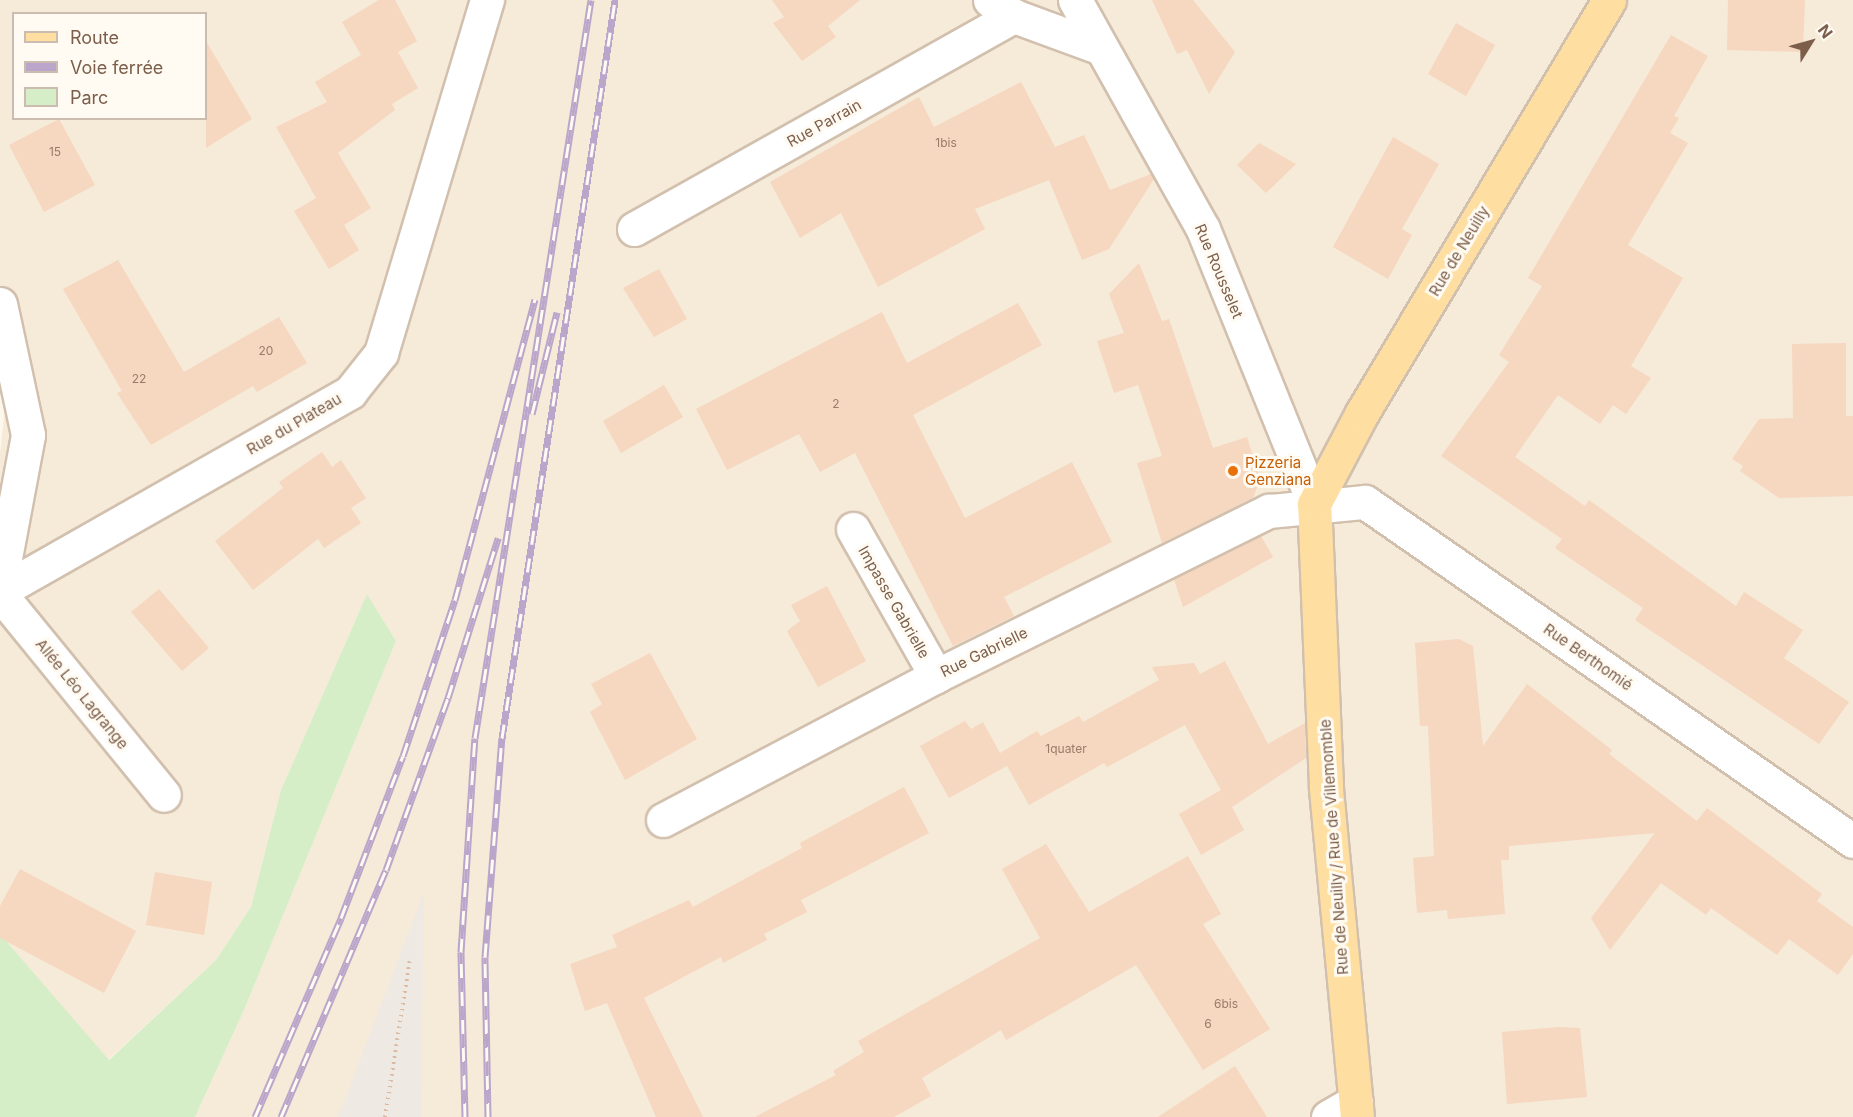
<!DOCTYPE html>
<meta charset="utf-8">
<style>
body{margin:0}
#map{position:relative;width:1853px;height:1117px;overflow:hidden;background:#fef7eb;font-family:Inter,sans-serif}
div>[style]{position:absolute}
.residential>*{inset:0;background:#f6ead8}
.industrial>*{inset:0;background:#efe9e3}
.green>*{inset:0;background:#d5eec7}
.building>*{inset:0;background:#f6d7c0}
.path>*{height:4px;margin-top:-2px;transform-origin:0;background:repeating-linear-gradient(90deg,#dcbaa2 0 1.5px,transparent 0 6px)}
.roads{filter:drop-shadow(2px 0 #d2c0ae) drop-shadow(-2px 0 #d2c0ae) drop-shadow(0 2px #d2c0ae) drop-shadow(0 -2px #d2c0ae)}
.minor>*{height:33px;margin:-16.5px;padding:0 16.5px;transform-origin:16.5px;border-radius:16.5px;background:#fff}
.major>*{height:33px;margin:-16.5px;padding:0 16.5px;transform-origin:16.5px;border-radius:16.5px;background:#ffdfa1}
.rail>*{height:7px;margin-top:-3.5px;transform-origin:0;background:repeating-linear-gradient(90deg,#fffbf3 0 14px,#bba6cb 0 28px);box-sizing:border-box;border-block:2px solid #bba6cb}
.dots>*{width:16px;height:16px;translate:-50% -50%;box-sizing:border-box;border:3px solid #fffbf3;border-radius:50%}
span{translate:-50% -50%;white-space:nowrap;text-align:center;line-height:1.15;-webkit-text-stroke:6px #fffbf3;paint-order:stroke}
.number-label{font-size:12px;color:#9a7c68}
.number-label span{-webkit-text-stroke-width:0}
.street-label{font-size:15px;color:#7c5e4a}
.food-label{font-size:15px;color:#c56008}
.left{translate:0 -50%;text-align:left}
.legend{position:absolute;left:12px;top:12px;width:195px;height:108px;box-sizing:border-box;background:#fffbf3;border:2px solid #cbbcaf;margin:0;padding:8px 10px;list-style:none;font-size:18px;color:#7c5e4a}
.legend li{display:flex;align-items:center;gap:12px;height:30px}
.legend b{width:30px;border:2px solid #cbbcaf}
.north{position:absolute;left:1781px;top:12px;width:60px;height:60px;-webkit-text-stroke:4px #fffbf3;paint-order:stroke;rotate:53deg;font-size:16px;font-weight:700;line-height:24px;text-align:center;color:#7c5e4a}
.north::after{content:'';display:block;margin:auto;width:21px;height:27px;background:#7c5e4a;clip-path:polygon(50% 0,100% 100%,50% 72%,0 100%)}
</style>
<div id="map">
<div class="residential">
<div style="clip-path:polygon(evenodd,0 0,1853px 0,1853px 1117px,195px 1117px,244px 1010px,396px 641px,367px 594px,281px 790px,251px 907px,216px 960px,108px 1060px,0 934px,0 454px,5px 408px,0 390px,0 0,14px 14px,206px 14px,206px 118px,14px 118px,14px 14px)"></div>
</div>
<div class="industrial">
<div style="clip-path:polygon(424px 892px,421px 1117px,337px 1117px,343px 1105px)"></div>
</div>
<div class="green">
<div style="clip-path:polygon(367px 594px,396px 641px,244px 1010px,195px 1117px,0 1117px,0 934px,109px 1060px,216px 960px,251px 907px,281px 790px)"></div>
</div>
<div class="building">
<div style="clip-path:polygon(379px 0,395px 0,417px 41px,398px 52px,418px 88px,392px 104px,395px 110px,338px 153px,371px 208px,344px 225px,359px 250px,329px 269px,294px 211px,316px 198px,276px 127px,327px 102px,315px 82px,361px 55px,342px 22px)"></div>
<div style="clip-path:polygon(772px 0,860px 0,828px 26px,836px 37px,802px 61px,773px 23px,784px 17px)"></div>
<div style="clip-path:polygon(1152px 0,1193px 0,1235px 52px,1209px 94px,1187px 50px,1177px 54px)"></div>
<div style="clip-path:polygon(1728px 0,1805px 0,1803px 52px,1727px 50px)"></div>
<div style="clip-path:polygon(1456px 23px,1495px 45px,1466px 96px,1428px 74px)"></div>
<div style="clip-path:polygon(1671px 35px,1708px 56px,1674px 116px,1679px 118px,1670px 133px,1688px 143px,1628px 245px,1683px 278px,1631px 366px,1651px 378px,1626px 414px,1613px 405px,1600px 424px,1558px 395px,1515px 457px,1585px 506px,1589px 500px,1736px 606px,1744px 592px,1803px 630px,1784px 658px,1849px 702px,1819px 744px,1635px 620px,1643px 608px,1555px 548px,1562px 539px,1441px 456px,1509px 362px,1499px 355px,1542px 286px,1528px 278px)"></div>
<div style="clip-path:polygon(206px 41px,252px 119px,206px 148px)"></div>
<div style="clip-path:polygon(1021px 82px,1055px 147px,1084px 135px,1110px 190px,1151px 174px,1154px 179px,1109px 249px,1082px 260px,1049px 180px,975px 209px,985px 229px,878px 287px,841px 213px,800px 238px,770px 182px,919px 97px,934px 127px)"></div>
<div style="clip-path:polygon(59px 119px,95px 185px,44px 212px,9px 145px)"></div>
<div style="clip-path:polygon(1393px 137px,1439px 164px,1402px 229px,1412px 235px,1388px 279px,1333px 247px)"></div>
<div style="clip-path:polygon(1259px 143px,1296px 164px,1266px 193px,1237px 165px)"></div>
<div style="clip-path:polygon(118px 260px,184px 372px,279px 317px,307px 363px,257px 392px,253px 386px,151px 445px,117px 393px,122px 391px,63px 289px)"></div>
<div style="clip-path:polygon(1139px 263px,1162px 321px,1169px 319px,1213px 448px,1247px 437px,1260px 479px,1253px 498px,1162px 543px,1137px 463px,1162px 456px,1138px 385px,1114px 393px,1097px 341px,1124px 333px,1109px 294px)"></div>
<div style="clip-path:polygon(659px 269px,687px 319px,654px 337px,623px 288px)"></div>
<div style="clip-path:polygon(1018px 303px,1042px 345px,913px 415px,965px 518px,1072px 462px,1112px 542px,1004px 597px,1014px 616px,953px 646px,855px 453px,820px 472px,799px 434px,727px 470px,696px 409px,882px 312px,907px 363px)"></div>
<div style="clip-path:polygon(1846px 343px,1846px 416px,1853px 416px,1853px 496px,1779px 498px,1740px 471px,1743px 466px,1732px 459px,1759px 419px,1793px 418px,1792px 344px)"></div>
<div style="clip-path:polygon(664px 385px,683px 417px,621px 453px,603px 421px)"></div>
<div style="clip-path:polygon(322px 452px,332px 467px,341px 460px,366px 498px,351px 508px,361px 523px,324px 548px,318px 539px,253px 590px,215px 541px,283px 488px,279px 482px)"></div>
<div style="clip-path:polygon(1261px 536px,1273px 557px,1183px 607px,1174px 579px)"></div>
<div style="clip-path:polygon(827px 586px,866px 661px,818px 687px,787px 631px,800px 621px,791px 605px)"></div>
<div style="clip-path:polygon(159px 589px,209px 648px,182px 671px,131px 612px)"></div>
<div style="clip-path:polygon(1459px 639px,1473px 646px,1483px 746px,1527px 684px,1612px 750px,1609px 754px,1697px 821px,1707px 808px,1822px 894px,1817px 901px,1853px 927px,1853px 954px,1838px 975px,1789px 939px,1777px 955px,1711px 908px,1706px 915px,1661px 883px,1610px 950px,1591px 918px,1655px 833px,1509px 846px,1509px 860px,1501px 860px,1505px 914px,1448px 919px,1447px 910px,1417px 913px,1413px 858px,1434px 856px,1428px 726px,1420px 726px,1415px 643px)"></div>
<div style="clip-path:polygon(650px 653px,697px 739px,625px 780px,590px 712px,602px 704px,591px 684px)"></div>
<div style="clip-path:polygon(1225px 661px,1268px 744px,1305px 723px,1306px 758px,1232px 807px,1244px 830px,1201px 855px,1179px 814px,1221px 790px,1185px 725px,1107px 767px,1104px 763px,1029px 805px,1007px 766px,949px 798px,920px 746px,965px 721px,971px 729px,983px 722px,1000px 753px,1037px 731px,1041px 736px,1079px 716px,1083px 722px,1159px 680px,1152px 667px,1194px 663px,1200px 674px)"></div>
<div style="clip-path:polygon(904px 787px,929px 833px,801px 900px,807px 912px,764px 934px,767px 940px,723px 963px,721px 957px,644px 998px,703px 1117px,656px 1117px,607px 1003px,585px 1011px,570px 964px,617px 947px,612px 935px,689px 900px,693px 907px,802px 848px,800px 843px)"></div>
<div style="clip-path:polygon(1046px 844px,1089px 912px,1188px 856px,1221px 914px,1203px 924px,1270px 1029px,1203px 1070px,1136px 965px,1006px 1040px,1001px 1030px,922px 1078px,931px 1096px,894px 1117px,755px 1117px,836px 1075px,833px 1071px,864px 1052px,858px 1041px,1040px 938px,1002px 869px)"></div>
<div style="clip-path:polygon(20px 869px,136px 931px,104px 993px,0 938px,0 906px)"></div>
<div style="clip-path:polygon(155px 872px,212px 882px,204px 935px,146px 925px)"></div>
<div style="clip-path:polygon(1560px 1027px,1580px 1028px,1587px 1097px,1507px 1104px,1502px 1032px)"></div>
<div style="clip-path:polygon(1235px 1066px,1267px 1117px,1158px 1117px)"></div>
</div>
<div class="path">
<div style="left:385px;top:1117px;width:160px;rotate:-81deg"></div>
</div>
<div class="roads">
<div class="minor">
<div style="left:990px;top:0;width:29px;rotate:34deg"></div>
<div style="left:1014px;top:16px;width:93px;rotate:20.2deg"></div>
<div style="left:1075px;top:0;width:262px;rotate:60.8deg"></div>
<div style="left:1203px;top:229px;width:297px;rotate:68deg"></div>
<div style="left:634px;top:229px;width:436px;rotate:-29.3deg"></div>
<div style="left:0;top:304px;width:134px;rotate:77.9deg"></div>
<div style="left:28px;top:435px;width:153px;rotate:100.6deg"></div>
<div style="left:853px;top:529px;width:169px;rotate:60.5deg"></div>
<div style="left:0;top:591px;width:403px;rotate:-29.6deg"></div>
<div style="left:350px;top:392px;width:50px;rotate:-51.5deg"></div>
<div style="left:381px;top:353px;width:369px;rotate:-73.3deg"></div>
<div style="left:0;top:594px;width:259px;rotate:50.8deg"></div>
<div style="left:663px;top:820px;width:309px;rotate:-27.8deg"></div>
<div style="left:936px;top:676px;width:372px;rotate:-26.4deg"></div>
<div style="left:1269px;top:511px;width:96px;rotate:-5.4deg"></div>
<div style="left:1365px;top:502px;width:594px;rotate:34.79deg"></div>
<div style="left:1328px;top:1117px;width:32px;rotate:-30deg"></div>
</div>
<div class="major">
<div style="left:1357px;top:1117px;width:332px;rotate:-95.4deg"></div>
<div style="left:1326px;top:786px;width:282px;rotate:-92.4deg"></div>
<div style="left:1314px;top:504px;width:103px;rotate:-62.2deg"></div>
<div style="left:1362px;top:413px;width:481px;rotate:-59.1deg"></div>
</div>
</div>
<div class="rail">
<div style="left:532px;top:414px;width:105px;rotate:-76.2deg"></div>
<div style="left:255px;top:1117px;width:217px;rotate:-66.6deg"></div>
<div style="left:341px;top:918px;width:173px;rotate:-69.1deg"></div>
<div style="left:403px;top:756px;width:164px;rotate:-71.6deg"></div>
<div style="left:455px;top:600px;width:311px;rotate:-75.1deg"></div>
<div style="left:281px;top:1117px;width:268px;rotate:-67deg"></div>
<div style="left:386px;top:870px;width:183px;rotate:-70.2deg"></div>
<div style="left:448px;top:698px;width:168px;rotate:-72.6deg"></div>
<div style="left:465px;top:1117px;width:165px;rotate:-91.4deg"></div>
<div style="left:461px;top:952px;width:214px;rotate:-86.3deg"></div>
<div style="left:475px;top:738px;width:747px;rotate:-81.07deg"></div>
<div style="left:488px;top:1117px;width:160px;rotate:-91.1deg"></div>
<div style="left:485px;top:957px;width:220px;rotate:-85.6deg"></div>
<div style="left:502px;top:738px;width:747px;rotate:-81.29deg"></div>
</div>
<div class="dots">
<div style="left:1233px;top:471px;background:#e8710a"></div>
</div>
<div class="number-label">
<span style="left:946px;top:143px">1bis</span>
<span style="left:55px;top:152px">15</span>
<span style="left:266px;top:351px">20</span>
<span style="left:139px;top:379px">22</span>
<span style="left:836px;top:404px">2</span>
<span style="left:1066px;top:749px">1quater</span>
<span style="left:1226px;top:1004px">6bis</span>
<span style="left:1208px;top:1024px">6</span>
</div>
<div class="street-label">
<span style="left:824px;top:123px;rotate:-29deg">Rue Parrain</span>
<span style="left:1459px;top:251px;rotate:-59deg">Rue de Neuilly</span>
<span style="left:1219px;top:271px;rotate:67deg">Rue Rousselet</span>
<span style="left:294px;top:424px;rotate:-30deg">Rue du Plateau</span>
<span style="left:894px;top:602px;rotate:60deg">Impasse Gabrielle</span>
<span style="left:984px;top:652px;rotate:-26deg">Rue Gabrielle</span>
<span style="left:1588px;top:657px;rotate:35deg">Rue Berthomié</span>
<span style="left:82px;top:694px;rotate:51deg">Allée Léo Lagrange</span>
<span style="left:1334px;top:847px;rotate:-94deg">Rue de Neuilly / Rue de Villemomble</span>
</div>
<div class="food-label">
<span class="left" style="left:1245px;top:471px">Pizzeria<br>Genziana</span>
</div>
<ul class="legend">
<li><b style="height:8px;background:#ffdfa1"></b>Route</li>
<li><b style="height:8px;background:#bba6cb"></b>Voie ferrée</li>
<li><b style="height:16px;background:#d5eec7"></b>Parc</li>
</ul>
<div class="north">N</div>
</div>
